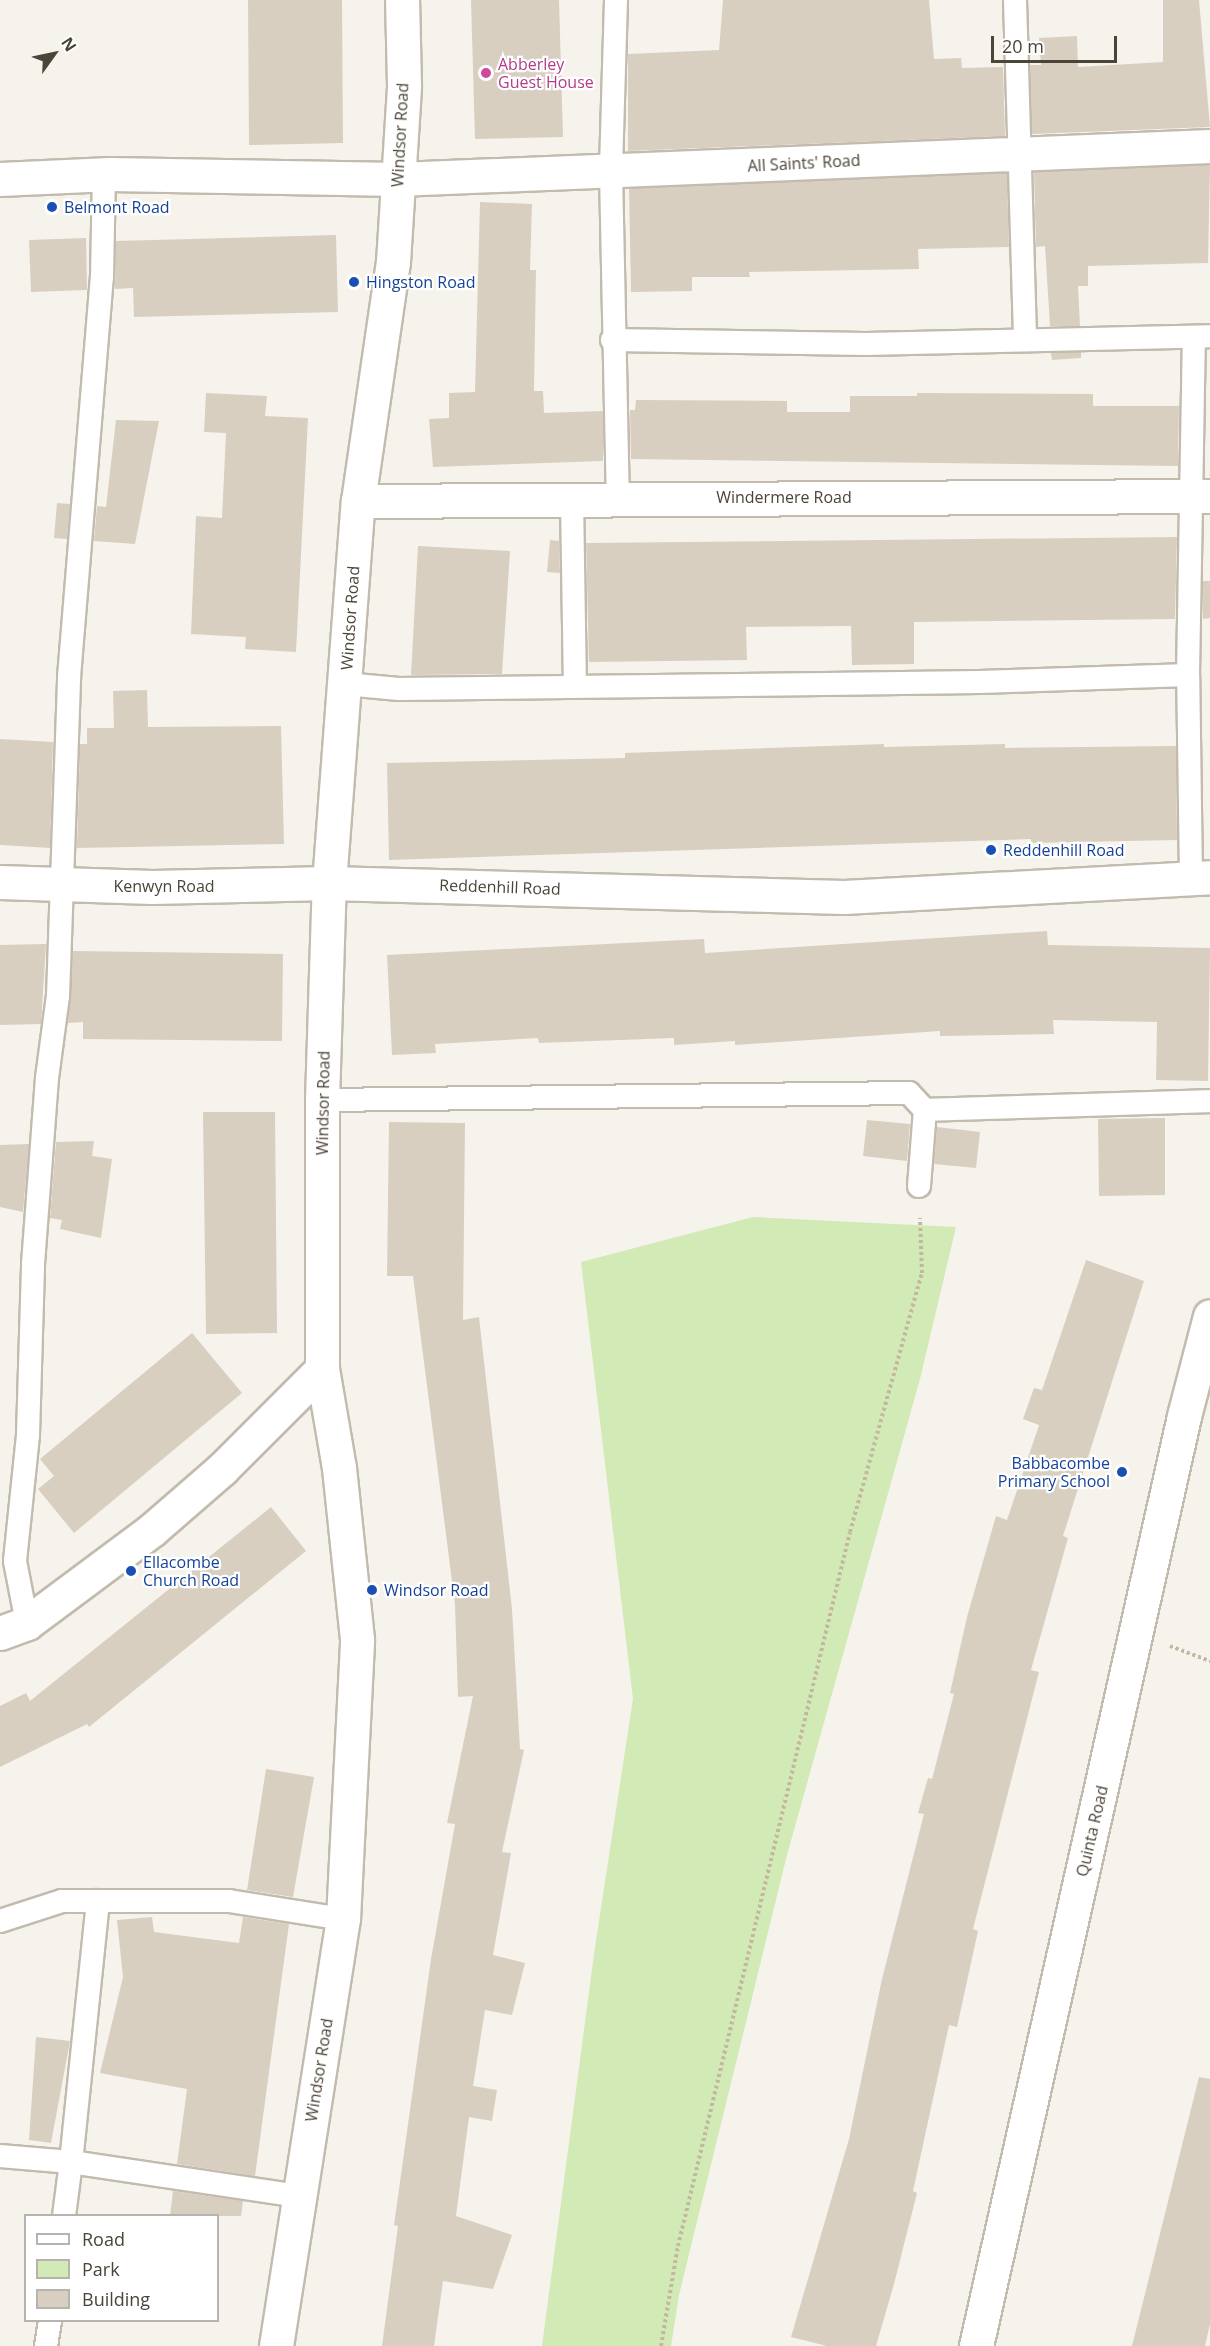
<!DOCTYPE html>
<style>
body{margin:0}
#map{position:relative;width:1210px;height:2346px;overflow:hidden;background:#f6f3ec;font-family:"Open Sans",sans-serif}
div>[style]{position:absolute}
.green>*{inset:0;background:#d2eab5}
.building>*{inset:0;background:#d8cfc1}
.path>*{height:4px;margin-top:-2px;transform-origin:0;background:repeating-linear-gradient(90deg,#c4b79f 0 3px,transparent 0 6px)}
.roads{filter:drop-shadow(2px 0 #c2bbae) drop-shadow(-2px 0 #c2bbae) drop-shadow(0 2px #c2bbae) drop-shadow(0 -2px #c2bbae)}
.service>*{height:22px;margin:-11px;padding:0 11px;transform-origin:11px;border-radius:11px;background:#fff}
.minor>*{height:33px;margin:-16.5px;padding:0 16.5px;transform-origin:16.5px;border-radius:16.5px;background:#fff}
.tertiary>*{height:33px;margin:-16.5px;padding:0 16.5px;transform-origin:16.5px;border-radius:16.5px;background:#fff}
.dots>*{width:16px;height:16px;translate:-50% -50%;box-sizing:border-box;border:3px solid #fff;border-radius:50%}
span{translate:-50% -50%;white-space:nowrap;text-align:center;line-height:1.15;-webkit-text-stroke:4.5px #fff;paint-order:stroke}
.hotel-label{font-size:16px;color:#b23c85}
.left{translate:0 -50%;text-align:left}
.street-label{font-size:16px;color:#4b4439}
.transit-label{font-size:16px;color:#164399}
.right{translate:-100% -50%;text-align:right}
.legend{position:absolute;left:24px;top:2214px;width:195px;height:108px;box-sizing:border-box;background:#fff;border:2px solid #b7b4b0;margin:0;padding:8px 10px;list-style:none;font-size:18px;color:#4b4439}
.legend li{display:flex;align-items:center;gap:12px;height:30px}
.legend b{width:30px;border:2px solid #b7b4b0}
.north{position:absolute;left:24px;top:24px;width:60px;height:60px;-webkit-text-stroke:4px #fff;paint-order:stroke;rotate:57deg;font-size:16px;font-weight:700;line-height:24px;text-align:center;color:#4b4439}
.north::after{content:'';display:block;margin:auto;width:21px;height:27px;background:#4b4439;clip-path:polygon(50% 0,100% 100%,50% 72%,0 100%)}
.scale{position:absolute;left:991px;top:36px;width:126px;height:27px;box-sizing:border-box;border:3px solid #4b4439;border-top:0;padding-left:8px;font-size:18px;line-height:21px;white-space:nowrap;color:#4b4439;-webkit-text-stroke:4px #fff;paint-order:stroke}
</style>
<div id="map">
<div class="green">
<div style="clip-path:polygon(753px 1217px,956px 1227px,920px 1379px,787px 1855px,679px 2295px,671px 2346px,542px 2346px,595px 1947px,633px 1699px,581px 1262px)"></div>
</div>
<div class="building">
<div style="clip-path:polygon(248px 0,342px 0,343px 143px,249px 145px)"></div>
<div style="clip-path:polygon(471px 0,559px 0,563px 137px,475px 139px)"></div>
<div style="clip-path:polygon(723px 0,929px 0,934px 59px,961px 58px,962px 68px,1003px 67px,1005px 136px,628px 151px,628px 54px,719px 50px)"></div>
<div style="clip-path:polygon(1163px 0,1199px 0,1210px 127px,1032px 134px,1030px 65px,1041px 65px,1039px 38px,1077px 36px,1078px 67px,1163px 62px)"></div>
<div style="clip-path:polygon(1210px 165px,1208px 263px,1088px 266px,1088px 286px,1078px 286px,1080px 326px,1050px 326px,1045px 246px,1036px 247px,1034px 172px)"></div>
<div style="clip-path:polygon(1007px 173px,1009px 247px,918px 249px,919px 269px,749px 272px,750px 277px,692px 277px,692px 291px,631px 292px,629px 188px)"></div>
<div style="clip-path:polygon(480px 202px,532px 204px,530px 270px,536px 270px,534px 391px,543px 391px,544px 413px,603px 411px,603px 461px,433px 467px,429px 419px,449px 418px,449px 393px,475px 392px)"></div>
<div style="clip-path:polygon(336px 235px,338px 312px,134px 317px,133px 288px,115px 289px,116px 241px)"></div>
<div style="clip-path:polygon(86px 238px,87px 290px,31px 292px,29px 240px)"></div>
<div style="clip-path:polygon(1081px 352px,1081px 358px,1052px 360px,1051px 353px)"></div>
<div style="clip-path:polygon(206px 393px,267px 396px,265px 416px,308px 418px,296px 652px,245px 649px,246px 637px,191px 634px,196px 516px,222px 518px,226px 433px,204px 432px)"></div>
<div style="clip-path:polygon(917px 393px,1093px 394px,1093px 406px,1179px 406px,1178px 466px,631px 459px,630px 410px,635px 410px,636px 400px,787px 401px,787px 412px,850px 412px,850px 396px,917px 396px)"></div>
<div style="clip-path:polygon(116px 420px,159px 421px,135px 544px,94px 541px,97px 506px,106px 507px)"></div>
<div style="clip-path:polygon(57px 503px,70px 504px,67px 539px,54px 538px)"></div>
<div style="clip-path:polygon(1177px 537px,1175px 619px,914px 622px,914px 664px,852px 665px,851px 626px,746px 627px,747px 660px,589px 662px,586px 543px)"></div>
<div style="clip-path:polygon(550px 540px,559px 541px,560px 573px,547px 572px)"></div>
<div style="clip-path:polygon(418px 546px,510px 551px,502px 674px,411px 675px)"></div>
<div style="clip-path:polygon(1203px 581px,1210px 581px,1210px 618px,1203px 619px)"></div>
<div style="clip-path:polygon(147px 690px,148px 727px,281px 726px,284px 844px,77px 848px,80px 744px,87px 744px,87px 728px,114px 728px,113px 691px)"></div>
<div style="clip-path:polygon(0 739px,53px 742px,50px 848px,0 845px)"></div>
<div style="clip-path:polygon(884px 744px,884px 747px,1005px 744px,1005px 748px,1176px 746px,1177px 840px,1031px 843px,1031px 839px,389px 860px,387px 763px,625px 758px,625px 753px)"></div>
<div style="clip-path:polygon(1047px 931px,1048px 945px,1210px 948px,1208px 1081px,1156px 1080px,1157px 1022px,1053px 1020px,1054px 1034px,940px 1036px,940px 1031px,735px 1045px,735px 1041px,674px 1045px,674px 1038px,539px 1043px,538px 1038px,435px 1044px,436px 1053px,392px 1055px,387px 955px,704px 939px,705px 953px)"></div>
<div style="clip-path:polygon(46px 944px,41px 1024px,0 1025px,0 945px)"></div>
<div style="clip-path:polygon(73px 951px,283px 954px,282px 1041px,83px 1039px,83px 1022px,68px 1023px)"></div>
<div style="clip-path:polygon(203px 1112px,275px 1112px,277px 1333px,206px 1334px)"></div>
<div style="clip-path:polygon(1165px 1118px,1165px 1195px,1099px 1196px,1098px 1119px)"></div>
<div style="clip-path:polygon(867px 1120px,910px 1124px,907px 1161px,863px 1156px)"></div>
<div style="clip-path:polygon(389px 1122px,465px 1123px,463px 1320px,479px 1317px,512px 1609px,520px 1749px,524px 1750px,502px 1852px,511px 1853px,493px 1955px,525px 1963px,512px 2015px,485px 2010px,473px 2086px,497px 2090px,492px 2121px,469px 2117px,456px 2216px,512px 2235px,493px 2289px,443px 2281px,434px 2346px,382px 2346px,398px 2226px,394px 2225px,431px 1959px,455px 1824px,447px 1823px,473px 1696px,458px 1697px,455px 1605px,413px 1276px,387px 1276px)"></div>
<div style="clip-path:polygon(937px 1127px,980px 1132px,976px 1168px,934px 1164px)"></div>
<div style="clip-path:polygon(94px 1141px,92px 1156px,112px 1159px,101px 1238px,60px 1229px,62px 1220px,50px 1218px,56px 1142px)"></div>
<div style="clip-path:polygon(29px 1144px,23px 1212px,0 1207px,0 1145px)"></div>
<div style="clip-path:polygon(1086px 1260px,1144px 1281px,1063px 1536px,1068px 1538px,1031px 1670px,1039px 1672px,973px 1929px,978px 1931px,957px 2027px,949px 2025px,913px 2191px,917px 2193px,894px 2284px,876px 2346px,827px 2346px,791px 2337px,849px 2139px,882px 1979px,924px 1814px,918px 1813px,928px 1778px,932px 1779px,954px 1694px,950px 1693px,967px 1617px,996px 1516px,1007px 1520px,1039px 1425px,1023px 1419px,1034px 1388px,1042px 1390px)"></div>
<div style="clip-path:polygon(192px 1333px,242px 1393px,74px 1533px,38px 1489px,54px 1476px,40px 1459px)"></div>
<div style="clip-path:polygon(271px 1507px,306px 1551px,89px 1727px,87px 1724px,0 1767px,0 1706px,26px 1693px,30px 1701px)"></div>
<div style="clip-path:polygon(266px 1769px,314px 1777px,293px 1897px,247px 1890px)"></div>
<div style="clip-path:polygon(152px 1917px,154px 1932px,239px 1943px,243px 1917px,289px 1924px,255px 2176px,177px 2164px,187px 2089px,100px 2073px,123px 1977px,117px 1920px)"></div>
<div style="clip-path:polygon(36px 2037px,70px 2041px,51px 2143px,29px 2140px)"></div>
<div style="clip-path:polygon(1199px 2077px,1210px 2079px,1210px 2324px,1205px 2346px,1132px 2346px)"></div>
<div style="clip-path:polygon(173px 2191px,243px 2201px,241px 2216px,170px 2216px)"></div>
</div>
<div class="path">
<div style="left:1170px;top:1646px;width:43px;rotate:20.6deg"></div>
<div style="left:661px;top:2346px;width:101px;rotate:-80.4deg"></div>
<div style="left:678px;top:2246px;width:734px;rotate:-76.46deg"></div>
<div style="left:850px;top:1532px;width:269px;rotate:-74.5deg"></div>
<div style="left:922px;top:1273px;width:55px;rotate:-92.1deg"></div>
</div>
<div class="roads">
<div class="service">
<div style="left:616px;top:0;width:172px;rotate:91.7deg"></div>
<div style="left:611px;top:172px;width:326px;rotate:88.8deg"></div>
<div style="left:1015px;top:0;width:339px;rotate:88.3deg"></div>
<div style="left:612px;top:340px;width:254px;rotate:0.9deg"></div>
<div style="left:866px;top:344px;width:344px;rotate:-1.3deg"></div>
<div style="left:572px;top:499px;width:185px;rotate:89.1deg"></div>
<div style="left:345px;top:684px;width:54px;rotate:5.3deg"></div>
<div style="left:399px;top:689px;width:581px;rotate:-0.69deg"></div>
<div style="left:980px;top:682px;width:208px;rotate:-1.9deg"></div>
<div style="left:1191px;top:878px;width:203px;rotate:-90.8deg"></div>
<div style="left:1188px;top:675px;width:337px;rotate:-89deg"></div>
<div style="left:322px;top:1100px;width:587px;rotate:-0.68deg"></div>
<div style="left:909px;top:1093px;width:23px;rotate:47deg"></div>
<div style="left:919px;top:1186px;width:76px;rotate:-85.5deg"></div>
<div style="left:925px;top:1110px;width:285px;rotate:-1.8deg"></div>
<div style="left:27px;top:1623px;width:63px;rotate:-101deg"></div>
<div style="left:15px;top:1561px;width:127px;rotate:-84.1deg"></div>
<div style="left:28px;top:1435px;width:171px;rotate:-88.3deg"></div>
<div style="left:33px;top:1264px;width:187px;rotate:-85.7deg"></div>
<div style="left:47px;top:1078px;width:83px;rotate:-82.4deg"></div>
<div style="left:58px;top:996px;width:319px;rotate:-88deg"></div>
<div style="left:69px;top:677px;width:401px;rotate:-85.3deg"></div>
<div style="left:102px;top:277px;width:103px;rotate:-88.9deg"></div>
<div style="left:98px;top:1901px;width:262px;rotate:95.9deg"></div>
<div style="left:71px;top:2162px;width:231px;rotate:8.5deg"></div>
<div style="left:0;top:1921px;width:65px;rotate:-17.9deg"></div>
<div style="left:62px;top:1901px;width:167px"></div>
<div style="left:229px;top:1901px;width:115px;rotate:9deg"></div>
<div style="left:0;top:2156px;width:71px;rotate:4.8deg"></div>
<div style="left:71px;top:2162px;width:54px;rotate:97.4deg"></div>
<div style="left:46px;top:2346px;width:26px;rotate:-81deg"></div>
</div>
<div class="minor">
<div style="left:0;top:179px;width:110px;rotate:-2.6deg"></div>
<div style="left:110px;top:174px;width:288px;rotate:1deg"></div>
<div style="left:398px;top:179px;width:813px;rotate:-2.33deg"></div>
<div style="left:358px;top:501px;width:852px;rotate:-0.34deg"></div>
<div style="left:0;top:882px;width:152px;rotate:1.9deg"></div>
<div style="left:152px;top:887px;width:177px;rotate:-1.3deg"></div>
<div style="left:976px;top:2346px;width:953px;rotate:-77.39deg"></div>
<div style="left:1184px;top:1416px;width:103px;rotate:-75.4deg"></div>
</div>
<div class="tertiary">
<div style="left:329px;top:883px;width:515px;rotate:1.56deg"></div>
<div style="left:844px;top:897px;width:367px;rotate:-3.1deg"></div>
<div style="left:0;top:1633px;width:29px;rotate:-20deg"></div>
<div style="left:27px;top:1623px;width:157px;rotate:-36.7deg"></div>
<div style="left:153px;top:1529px;width:91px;rotate:-41deg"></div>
<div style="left:222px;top:1469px;width:141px;rotate:-45deg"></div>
<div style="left:276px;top:2346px;width:432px;rotate:-81.1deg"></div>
<div style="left:343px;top:1919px;width:280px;rotate:-87.1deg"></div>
<div style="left:357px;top:1639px;width:172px;rotate:-96deg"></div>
<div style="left:339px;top:1468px;width:100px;rotate:-99.7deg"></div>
<div style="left:322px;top:1369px;width:269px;rotate:-90deg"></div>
<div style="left:322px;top:1100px;width:217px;rotate:-88.2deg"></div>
<div style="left:329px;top:883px;width:383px;rotate:-85.7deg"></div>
<div style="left:358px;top:501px;width:242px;rotate:-81.7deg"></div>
<div style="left:393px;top:262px;width:177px;rotate:-86.4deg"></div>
<div style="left:404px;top:85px;width:85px;rotate:-91.3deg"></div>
</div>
</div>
<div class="dots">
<div style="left:486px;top:73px;background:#d1479c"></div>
<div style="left:52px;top:207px;background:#1a4fb4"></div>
<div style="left:354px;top:282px;background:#1a4fb4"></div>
<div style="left:991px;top:850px;background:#1a4fb4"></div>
<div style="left:1122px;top:1472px;background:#1a4fb4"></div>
<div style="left:131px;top:1571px;background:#1a4fb4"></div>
<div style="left:372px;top:1590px;background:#1a4fb4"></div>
</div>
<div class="hotel-label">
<span class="left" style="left:498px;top:73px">Abberley<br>Guest House</span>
</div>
<div class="street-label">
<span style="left:400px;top:135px;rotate:-87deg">Windsor Road</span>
<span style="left:804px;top:163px;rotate:-3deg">All Saints' Road</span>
<span style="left:784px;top:497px">Windermere Road</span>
<span style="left:350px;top:618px;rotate:-86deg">Windsor Road</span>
<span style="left:164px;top:886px">Kenwyn Road</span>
<span style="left:500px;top:887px;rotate:2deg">Reddenhill Road</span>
<span style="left:323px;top:1103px;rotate:-89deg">Windsor Road</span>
<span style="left:1092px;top:1831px;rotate:-77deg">Quinta Road</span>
<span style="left:319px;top:2070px;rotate:-81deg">Windsor Road</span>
</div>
<div class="transit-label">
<span class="left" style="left:64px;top:207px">Belmont Road</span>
<span class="left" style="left:366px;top:282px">Hingston Road</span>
<span class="left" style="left:1003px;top:850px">Reddenhill Road</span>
<span class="right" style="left:1110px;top:1472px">Babbacombe<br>Primary School</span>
<span class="left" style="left:143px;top:1571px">Ellacombe<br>Church Road</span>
<span class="left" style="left:384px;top:1590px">Windsor Road</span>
</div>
<ul class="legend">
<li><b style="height:8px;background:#fff"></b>Road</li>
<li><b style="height:16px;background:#d2eab5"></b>Park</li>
<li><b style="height:16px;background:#d8cfc1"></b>Building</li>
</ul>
<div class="north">N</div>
<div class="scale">20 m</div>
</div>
